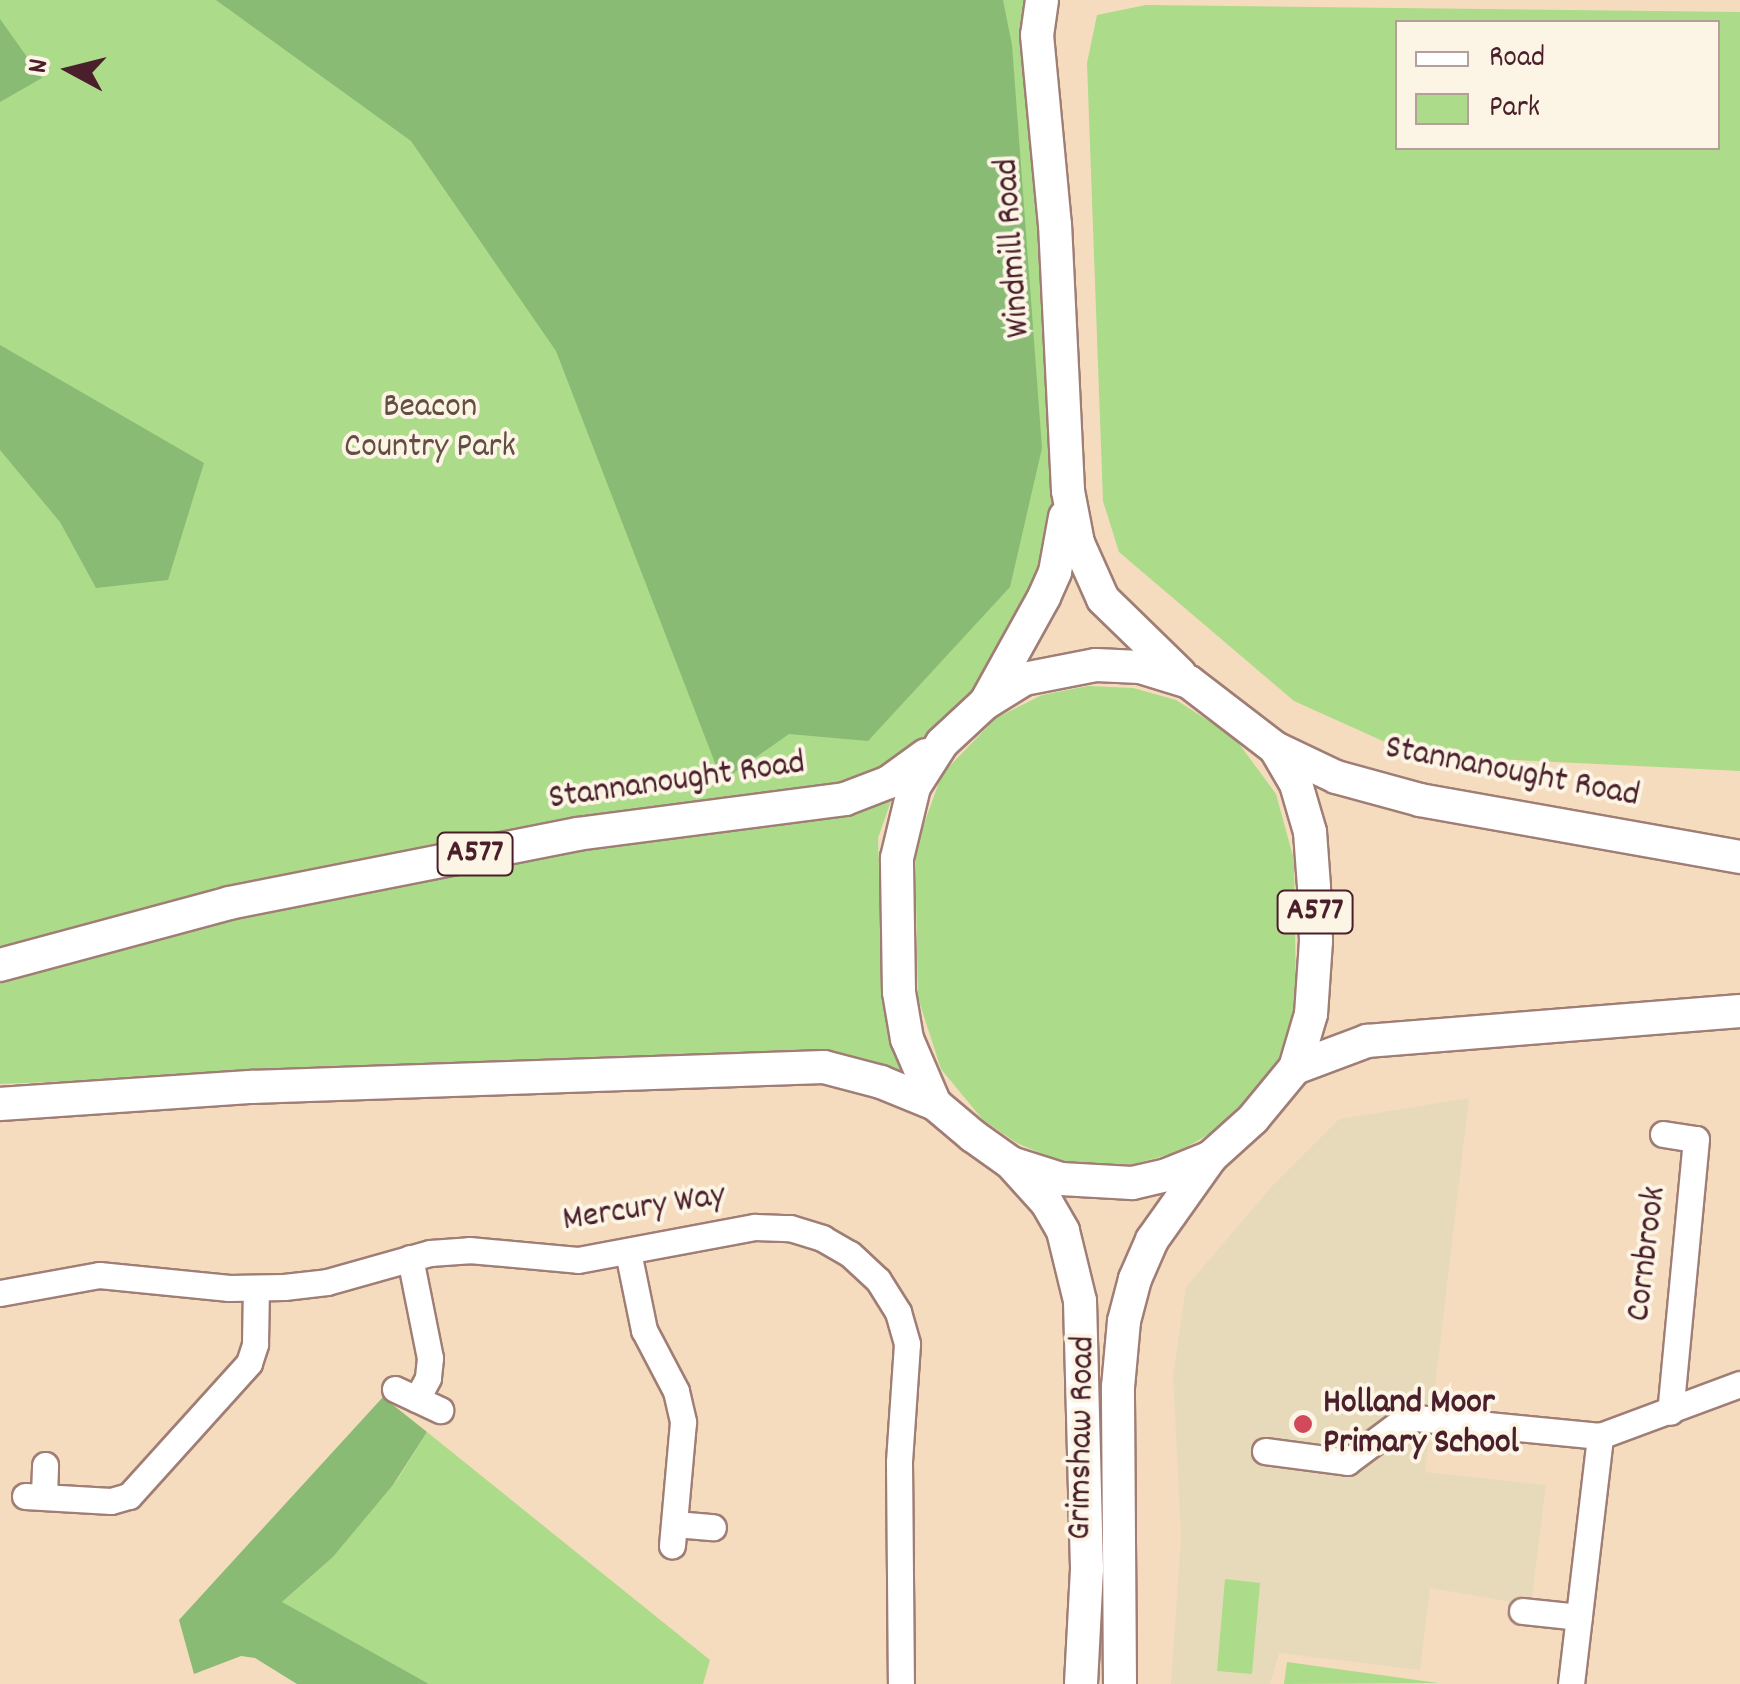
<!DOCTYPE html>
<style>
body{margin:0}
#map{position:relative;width:1740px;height:1684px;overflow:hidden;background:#f5dcbf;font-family:Dekko,sans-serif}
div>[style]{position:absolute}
.built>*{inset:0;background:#e7daba}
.green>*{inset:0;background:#acdb89}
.forest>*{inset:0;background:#89bb75}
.roads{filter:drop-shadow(2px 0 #a07e75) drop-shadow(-2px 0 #a07e75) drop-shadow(0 2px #a07e75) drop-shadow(0 -2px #a07e75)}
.minor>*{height:25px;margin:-12.5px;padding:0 12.5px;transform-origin:12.5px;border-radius:12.5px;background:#fff}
.major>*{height:32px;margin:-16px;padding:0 16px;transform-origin:16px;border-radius:16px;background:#fff}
.dots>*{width:28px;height:28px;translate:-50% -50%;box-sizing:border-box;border:5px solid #fcf5e5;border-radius:50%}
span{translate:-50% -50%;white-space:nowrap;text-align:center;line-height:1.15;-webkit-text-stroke:8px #fcf5e5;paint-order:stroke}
.shield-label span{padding:2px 8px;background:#fcf5e5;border:2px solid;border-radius:8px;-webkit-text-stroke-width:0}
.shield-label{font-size:32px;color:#4a1f2b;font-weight:700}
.street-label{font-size:35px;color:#4a1f2b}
.park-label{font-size:35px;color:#624e42}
.poi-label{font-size:35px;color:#4a1f2b;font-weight:700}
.left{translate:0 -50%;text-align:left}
.legend{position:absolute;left:1395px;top:20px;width:325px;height:130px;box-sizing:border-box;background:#fcf5e5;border:2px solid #b59f9b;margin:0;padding:12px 18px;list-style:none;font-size:30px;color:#4a1f2b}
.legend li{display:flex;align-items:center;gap:20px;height:50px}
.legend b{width:50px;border:2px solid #b59f9b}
.north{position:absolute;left:20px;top:20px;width:100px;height:100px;-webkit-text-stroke:8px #fcf5e5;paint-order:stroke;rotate:277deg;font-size:28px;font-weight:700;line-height:40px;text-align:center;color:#4a1f2b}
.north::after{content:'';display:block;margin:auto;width:35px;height:45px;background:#4a1f2b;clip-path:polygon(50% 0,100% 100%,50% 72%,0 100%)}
</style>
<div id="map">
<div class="built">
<div style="clip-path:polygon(1469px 1098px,1425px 1472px,1546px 1485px,1531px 1605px,1430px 1588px,1420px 1670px,1279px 1653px,1270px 1684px,1171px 1684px,1181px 1537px,1173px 1375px,1186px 1287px,1273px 1185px,1339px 1119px)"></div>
</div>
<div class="green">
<div style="clip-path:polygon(0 0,1042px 0,1061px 545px,942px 743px,800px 806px,0 965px)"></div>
<div style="clip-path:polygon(evenodd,1146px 5px,1740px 12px,1740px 771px,1414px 755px,1294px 701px,1119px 552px,1103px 501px,1087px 63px,1097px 15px,1146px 5px,1398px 22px,1718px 22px,1718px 148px,1398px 148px,1398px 22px)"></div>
<div style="clip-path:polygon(1088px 686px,1133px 688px,1176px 700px,1234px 737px,1276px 794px,1294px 860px,1296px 994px,1293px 1019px,1277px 1062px,1265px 1081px,1216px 1130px,1178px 1152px,1134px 1164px,1092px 1165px,1054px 1159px,1017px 1143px,983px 1120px,941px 1069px,918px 998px,915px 849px,942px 774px,996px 718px,1042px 695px)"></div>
<div style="clip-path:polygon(892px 798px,878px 838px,882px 982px,901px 1071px,812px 1051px,0 1084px,0 977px,256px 908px,544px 851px)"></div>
<div style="clip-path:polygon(427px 1432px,710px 1660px,703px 1684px,429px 1684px,281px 1603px,333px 1557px,397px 1480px)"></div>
<div style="clip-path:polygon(1225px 1579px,1260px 1583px,1252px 1674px,1217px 1671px)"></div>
<div style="clip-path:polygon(1287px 1662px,1438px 1683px,1284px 1684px)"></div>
</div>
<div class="forest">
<div style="clip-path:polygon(216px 0,1003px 0,1012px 45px,1042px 448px,1010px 587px,868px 741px,789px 734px,722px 781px,556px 351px,411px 141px)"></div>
<div style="clip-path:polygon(0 19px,42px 78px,0 102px)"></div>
<div style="clip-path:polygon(0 345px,204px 463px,168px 580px,96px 588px,60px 522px,0 450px)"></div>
<div style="clip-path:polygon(383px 1397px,427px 1432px,393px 1485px,333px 1557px,282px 1602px,429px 1684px,297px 1684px,255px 1658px,241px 1656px,194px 1674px,179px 1620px)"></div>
</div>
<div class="roads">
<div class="minor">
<div style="left:1663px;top:1134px;width:33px;rotate:9deg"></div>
<div style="left:1696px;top:1139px;width:274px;rotate:95.4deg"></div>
<div style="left:628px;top:1252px;width:80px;rotate:78.4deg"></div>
<div style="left:644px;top:1330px;width:69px;rotate:62.3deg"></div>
<div style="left:676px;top:1391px;width:32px;rotate:77deg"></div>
<div style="left:683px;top:1422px;width:124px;rotate:95.1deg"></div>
<div style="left:410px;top:1258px;width:102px;rotate:78.7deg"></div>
<div style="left:430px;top:1358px;width:20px;rotate:96deg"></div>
<div style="left:428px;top:1378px;width:24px;rotate:118deg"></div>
<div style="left:0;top:1293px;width:101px;rotate:-10.3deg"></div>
<div style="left:99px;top:1275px;width:131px;rotate:5.7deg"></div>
<div style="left:229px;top:1288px;width:55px;rotate:-1deg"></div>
<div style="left:284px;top:1287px;width:43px;rotate:-6.6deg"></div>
<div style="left:327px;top:1282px;width:107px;rotate:-15.7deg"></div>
<div style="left:430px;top:1253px;width:39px;rotate:-4deg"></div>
<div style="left:469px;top:1250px;width:109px;rotate:5.2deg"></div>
<div style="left:578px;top:1260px;width:180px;rotate:-10.6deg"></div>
<div style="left:755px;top:1227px;width:35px;rotate:2deg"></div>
<div style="left:790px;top:1228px;width:34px;rotate:17deg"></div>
<div style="left:822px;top:1238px;width:32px;rotate:30deg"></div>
<div style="left:850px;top:1254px;width:38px;rotate:43deg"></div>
<div style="left:878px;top:1280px;width:38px;rotate:58deg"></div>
<div style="left:898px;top:1312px;width:33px;rotate:74deg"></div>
<div style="left:907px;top:1344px;width:118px;rotate:93.9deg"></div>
<div style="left:899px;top:1462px;width:222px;rotate:89.5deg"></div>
<div style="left:395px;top:1389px;width:50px;rotate:25deg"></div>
<div style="left:1265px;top:1451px;width:83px;rotate:7.6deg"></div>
<div style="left:1347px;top:1462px;width:69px;rotate:-36.7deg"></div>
<div style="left:1402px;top:1421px;width:14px;rotate:-12deg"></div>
<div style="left:1416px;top:1418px;width:185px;rotate:5.6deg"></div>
<div style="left:1600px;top:1436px;width:149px;rotate:-20.4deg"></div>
<div style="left:25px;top:1496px;width:86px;rotate:3.3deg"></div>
<div style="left:111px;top:1501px;width:19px;rotate:-16deg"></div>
<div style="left:129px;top:1496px;width:179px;rotate:-47.9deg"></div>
<div style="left:249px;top:1363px;width:20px;rotate:-72deg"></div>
<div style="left:255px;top:1344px;width:56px;rotate:-89deg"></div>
<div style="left:44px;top:1496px;width:31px;rotate:-88deg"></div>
<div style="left:675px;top:1524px;width:38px;rotate:5deg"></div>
<div style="left:1522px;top:1611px;width:57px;rotate:6deg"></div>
<div style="left:1571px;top:1684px;width:250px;rotate:-83.3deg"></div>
</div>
<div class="major">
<div style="left:1042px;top:0;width:35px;rotate:98deg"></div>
<div style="left:1037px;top:35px;width:190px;rotate:84.6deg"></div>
<div style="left:1055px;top:224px;width:267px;rotate:87.2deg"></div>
<div style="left:1068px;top:491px;width:53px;rotate:79.1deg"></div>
<div style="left:1078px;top:543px;width:61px;rotate:65.9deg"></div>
<div style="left:1103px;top:599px;width:107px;rotate:44.2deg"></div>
<div style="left:1096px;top:665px;width:44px;rotate:2.6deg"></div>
<div style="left:1140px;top:667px;width:51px;rotate:17deg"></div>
<div style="left:1189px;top:682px;width:108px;rotate:37.5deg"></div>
<div style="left:1275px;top:748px;width:42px;rotate:59.7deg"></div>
<div style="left:1296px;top:784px;width:50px;rotate:73.7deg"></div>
<div style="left:1310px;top:832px;width:55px;rotate:85.8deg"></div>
<div style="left:1314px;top:887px;width:54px;rotate:87.9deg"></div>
<div style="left:1316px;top:941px;width:73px;rotate:93.9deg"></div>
<div style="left:1311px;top:1014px;width:56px;rotate:106.5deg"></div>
<div style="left:1295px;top:1068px;width:66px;rotate:129.5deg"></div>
<div style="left:1253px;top:1119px;width:57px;rotate:137.9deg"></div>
<div style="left:1211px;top:1157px;width:48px;rotate:157.8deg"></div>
<div style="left:1167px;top:1175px;width:36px;rotate:167deg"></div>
<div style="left:1132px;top:1183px;width:71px;rotate:-176.8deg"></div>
<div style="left:1061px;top:1179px;width:52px;rotate:-162.3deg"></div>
<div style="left:1011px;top:1163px;width:47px;rotate:-144.6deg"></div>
<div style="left:973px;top:1136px;width:50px;rotate:-139.9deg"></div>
<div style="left:935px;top:1104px;width:71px;rotate:-113.3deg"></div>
<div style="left:907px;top:1039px;width:48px;rotate:-99.7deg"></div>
<div style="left:899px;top:992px;width:134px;rotate:-90.9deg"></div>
<div style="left:897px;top:858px;width:73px;rotate:-76.5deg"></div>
<div style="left:914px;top:787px;width:52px;rotate:-57.5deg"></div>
<div style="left:942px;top:743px;width:57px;rotate:-42.9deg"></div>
<div style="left:984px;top:704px;width:47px;rotate:-32deg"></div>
<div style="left:1024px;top:679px;width:73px;rotate:-11deg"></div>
<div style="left:987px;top:700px;width:118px;rotate:-61deg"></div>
<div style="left:1044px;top:597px;width:27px;rotate:-66deg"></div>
<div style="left:1055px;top:572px;width:56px;rotate:-79.7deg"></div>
<div style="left:1275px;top:748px;width:68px;rotate:25.4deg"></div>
<div style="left:1336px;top:777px;width:87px;rotate:15.3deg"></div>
<div style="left:1420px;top:800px;width:325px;rotate:10.1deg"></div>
<div style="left:0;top:965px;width:237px;rotate:-15.1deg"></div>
<div style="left:229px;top:903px;width:355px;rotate:-11.2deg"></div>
<div style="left:577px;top:834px;width:270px;rotate:-7.4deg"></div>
<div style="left:845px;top:799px;width:47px;rotate:-21.1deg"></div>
<div style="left:889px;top:782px;width:46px;rotate:-36.1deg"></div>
<div style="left:1295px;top:1068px;width:77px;rotate:-20.6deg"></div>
<div style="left:1367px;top:1041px;width:374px;rotate:-4.6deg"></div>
<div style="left:0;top:1104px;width:252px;rotate:-3.9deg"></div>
<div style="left:251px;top:1087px;width:573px;rotate:-2deg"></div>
<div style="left:824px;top:1067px;width:59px;rotate:14.7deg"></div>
<div style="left:881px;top:1082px;width:58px;rotate:22.2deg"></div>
<div style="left:1011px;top:1163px;width:54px;rotate:48deg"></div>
<div style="left:1047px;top:1203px;width:32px;rotate:60deg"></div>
<div style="left:1063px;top:1231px;width:72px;rotate:76.3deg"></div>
<div style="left:1080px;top:1301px;width:268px;rotate:88.5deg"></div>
<div style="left:1087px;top:1569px;width:115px;rotate:93deg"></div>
<div style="left:1120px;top:1684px;width:297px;rotate:-90.4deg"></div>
<div style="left:1118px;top:1387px;width:66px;rotate:-84.8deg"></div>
<div style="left:1124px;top:1321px;width:43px;rotate:-75.3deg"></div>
<div style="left:1135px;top:1279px;width:43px;rotate:-66.4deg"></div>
<div style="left:1152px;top:1240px;width:102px;rotate:-54.6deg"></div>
</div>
</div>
<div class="dots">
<div style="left:1303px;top:1424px;background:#d1495b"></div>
</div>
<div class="shield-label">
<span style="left:475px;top:854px">A577</span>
<span style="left:1315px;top:912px">A577</span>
</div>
<div class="street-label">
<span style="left:1014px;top:248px;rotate:-94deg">Windmill Road</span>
<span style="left:1512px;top:773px;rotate:11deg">Stannanought Road</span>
<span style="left:677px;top:782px;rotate:-8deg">Stannanought Road</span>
<span style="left:644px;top:1209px;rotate:-9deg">Mercury Way</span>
<span style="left:1648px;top:1254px;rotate:-83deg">Cornbrook</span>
<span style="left:1083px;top:1438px;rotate:-89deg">Grimshaw Road</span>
</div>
<div class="park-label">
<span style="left:430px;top:428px">Beacon<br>Country Park</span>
</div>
<div class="poi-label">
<span class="left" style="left:1323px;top:1424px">Holland Moor<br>Primary School</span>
</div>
<ul class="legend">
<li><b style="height:12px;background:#fff"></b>Road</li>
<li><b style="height:28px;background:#acdb89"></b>Park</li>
</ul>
<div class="north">N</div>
</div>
